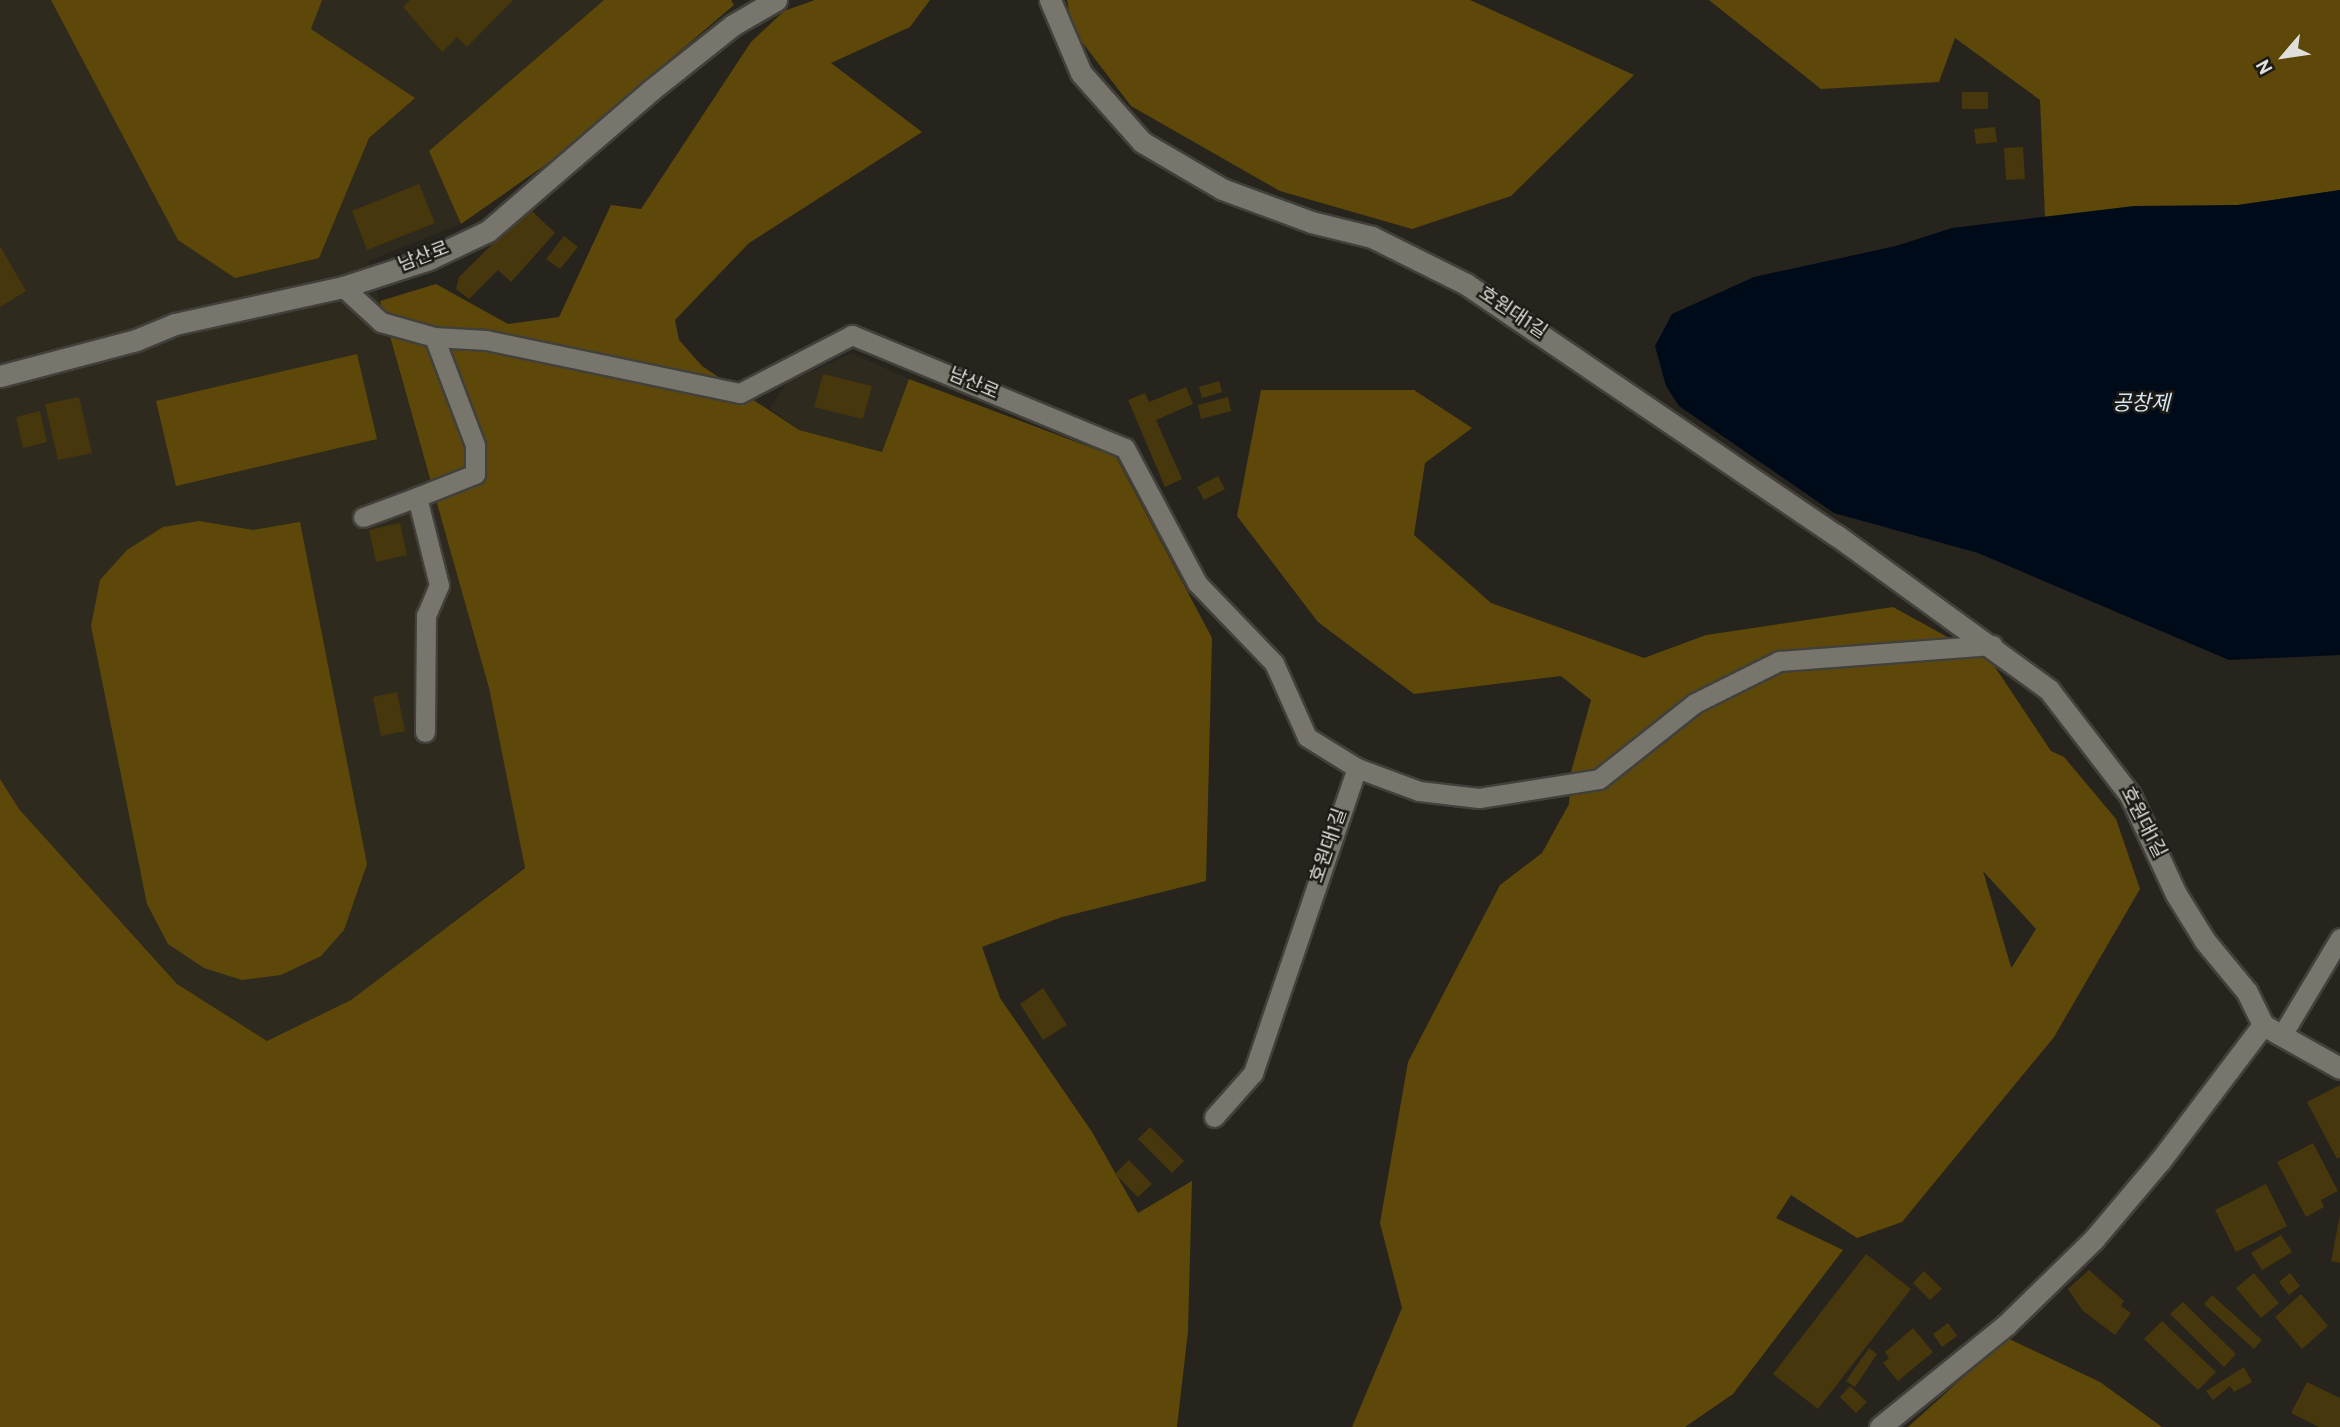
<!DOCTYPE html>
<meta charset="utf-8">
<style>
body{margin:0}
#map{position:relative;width:2340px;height:1427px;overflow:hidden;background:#27241e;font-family:Overpass,"Noto Sans KR",sans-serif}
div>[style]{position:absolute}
.built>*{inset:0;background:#2f2a1e}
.green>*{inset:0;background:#5d4809}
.water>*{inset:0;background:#000b19}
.building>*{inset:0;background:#46370c}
.roads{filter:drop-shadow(2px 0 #42403b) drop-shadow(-2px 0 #42403b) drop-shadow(0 2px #42403b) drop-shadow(0 -2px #42403b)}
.street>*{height:19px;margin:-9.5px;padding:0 9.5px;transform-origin:9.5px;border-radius:9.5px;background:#78756d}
.secondary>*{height:21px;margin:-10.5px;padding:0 10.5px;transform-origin:10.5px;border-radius:10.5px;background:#78756d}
span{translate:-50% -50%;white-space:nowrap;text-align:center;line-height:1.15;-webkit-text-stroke:5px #1d1b15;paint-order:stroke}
.street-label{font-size:19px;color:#e0dfdb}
.water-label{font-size:21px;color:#d5e6f4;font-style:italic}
.north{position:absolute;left:2249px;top:21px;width:70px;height:70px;-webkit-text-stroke:5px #1d1b15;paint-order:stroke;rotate:241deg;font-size:19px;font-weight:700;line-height:28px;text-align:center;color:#e0dfdb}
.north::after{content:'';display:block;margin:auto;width:24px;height:32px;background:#e0dfdb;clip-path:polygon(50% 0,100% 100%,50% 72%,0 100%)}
</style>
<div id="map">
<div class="built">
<div style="clip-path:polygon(0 0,604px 0,429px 151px,461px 224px,368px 261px,489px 688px,525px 867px,351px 1000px,267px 1041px,177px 984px,19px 809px,0 779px)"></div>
<div style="clip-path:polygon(851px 353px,909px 379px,882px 452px,799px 430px,770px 408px,787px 383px)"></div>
</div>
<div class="green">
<div style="clip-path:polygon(51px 0,322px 0,311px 29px,415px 98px,369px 138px,319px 258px,235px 278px,178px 240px)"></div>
<div style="clip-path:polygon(604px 0,731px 0,734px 5px,548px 163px,461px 224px,429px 151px)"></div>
<div style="clip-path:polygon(815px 0,930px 0,910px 27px,831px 63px,922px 132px,749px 243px,675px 320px,679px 340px,702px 366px,799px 430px,882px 452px,909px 379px,1116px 457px,1212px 638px,1206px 881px,1062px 917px,982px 947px,1000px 998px,1092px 1132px,1138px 1213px,1192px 1181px,1188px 1331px,1177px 1427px,0 1427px,0 779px,19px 809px,177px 984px,267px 1041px,351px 1000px,525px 868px,489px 688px,380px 301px,436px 284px,508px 324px,559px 317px,611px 205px,641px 209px,751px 42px,784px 11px)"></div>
<div style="clip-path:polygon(1067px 0,1470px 0,1634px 75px,1511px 196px,1412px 229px,1280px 191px,1131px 106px,1072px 29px)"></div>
<div style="clip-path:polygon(1709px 0,2340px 0,2340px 190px,2238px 205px,2045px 217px,2040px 100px,1955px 38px,1939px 82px,1821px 89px)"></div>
<div style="clip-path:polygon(357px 354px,377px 439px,176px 486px,156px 401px)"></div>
<div style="clip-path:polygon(evenodd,1261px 390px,1414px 390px,1472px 428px,1425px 463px,1414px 535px,1491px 603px,1644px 658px,1706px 635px,1893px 607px,1991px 661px,2051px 751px,2064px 757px,2116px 819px,2140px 889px,2054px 1037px,1902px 1222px,1857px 1238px,1791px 1195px,1776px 1218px,1843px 1250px,1733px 1394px,1685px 1427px,1352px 1427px,1402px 1308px,1380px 1223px,1408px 1062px,1500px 885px,1542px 853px,1569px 804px,1571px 772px,1591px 700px,1561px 676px,1414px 694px,1318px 622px,1237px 516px,1261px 390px,1983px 871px,2036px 929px,2012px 967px,2011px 967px,1983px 871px)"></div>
<div style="clip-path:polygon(199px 521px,253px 530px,300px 522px,367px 864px,344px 930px,321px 956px,281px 975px,242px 980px,204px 968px,168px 944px,147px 904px,91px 626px,100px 580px,127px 550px,163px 527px)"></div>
<div style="clip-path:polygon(2007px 1338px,2100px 1382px,2162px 1427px,1908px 1427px)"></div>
</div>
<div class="water">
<div style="clip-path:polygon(2340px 190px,2340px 655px,2229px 660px,1978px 553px,1834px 513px,1679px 406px,1666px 386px,1655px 346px,1672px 314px,1754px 277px,1896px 246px,1952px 228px,2134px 206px,2238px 205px)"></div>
</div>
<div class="building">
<div style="clip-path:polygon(410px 0,513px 0,467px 47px,457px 37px,442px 52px,403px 7px)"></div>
<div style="clip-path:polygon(1962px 92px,1988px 92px,1988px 109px,1962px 109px)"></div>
<div style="clip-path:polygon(1995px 127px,1997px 142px,1976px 144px,1974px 129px)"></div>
<div style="clip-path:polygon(2023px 147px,2025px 179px,2006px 180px,2004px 148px)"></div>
<div style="clip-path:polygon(419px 184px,435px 223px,367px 250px,352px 211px)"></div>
<div style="clip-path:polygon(529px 208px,555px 233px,511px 282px,498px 270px,469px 299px,456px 289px,459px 277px)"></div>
<div style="clip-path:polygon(564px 236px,578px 247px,560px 269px,546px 259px)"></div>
<div style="clip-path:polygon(0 246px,26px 291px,0 307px)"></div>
<div style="clip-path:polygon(823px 374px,872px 386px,863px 419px,814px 407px)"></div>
<div style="clip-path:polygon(1219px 381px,1222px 392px,1202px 398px,1199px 387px)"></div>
<div style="clip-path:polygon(1186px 387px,1193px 404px,1156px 420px,1182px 479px,1165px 487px,1128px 400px,1145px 393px,1149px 402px)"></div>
<div style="clip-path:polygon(79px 397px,92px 453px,58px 460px,45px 404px)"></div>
<div style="clip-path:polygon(1228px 397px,1231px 411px,1201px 419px,1198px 405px)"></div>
<div style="clip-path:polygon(40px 411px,47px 442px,23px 448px,16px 417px)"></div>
<div style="clip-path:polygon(1218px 476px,1225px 489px,1204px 500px,1197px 487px)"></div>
<div style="clip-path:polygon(400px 523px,407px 555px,376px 562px,369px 530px)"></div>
<div style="clip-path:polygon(397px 692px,405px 731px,381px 736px,373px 697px)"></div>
<div style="clip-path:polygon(1043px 988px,1067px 1025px,1043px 1040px,1020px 1004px)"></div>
<div style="clip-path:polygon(2340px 1085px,2340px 1157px,2337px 1159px,2307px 1102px)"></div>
<div style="clip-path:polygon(1150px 1127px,1184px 1161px,1172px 1173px,1138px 1139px)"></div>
<div style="clip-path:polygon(2313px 1143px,2338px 1191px,2321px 1200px,2324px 1207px,2306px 1217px,2277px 1162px)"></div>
<div style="clip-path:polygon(1129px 1160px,1152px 1184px,1138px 1197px,1115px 1174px)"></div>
<div style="clip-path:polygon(2266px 1184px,2287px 1226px,2236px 1252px,2215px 1210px)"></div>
<div style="clip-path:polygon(2340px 1215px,2340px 1263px,2331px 1261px)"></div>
<div style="clip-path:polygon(2281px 1235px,2292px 1252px,2262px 1270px,2251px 1253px)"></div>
<div style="clip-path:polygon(1866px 1254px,1911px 1289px,1818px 1409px,1773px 1374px)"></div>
<div style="clip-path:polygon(2089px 1270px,2124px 1301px,2121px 1306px,2131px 1313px,2115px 1335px,2083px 1311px,2068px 1289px)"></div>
<div style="clip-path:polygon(1924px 1271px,1942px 1289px,1930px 1300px,1913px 1283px)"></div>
<div style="clip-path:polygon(2254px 1273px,2279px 1303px,2261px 1318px,2236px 1288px)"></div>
<div style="clip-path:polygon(2290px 1273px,2300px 1286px,2289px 1295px,2279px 1282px)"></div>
<div style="clip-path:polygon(2301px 1294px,2328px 1326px,2302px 1349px,2275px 1317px)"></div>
<div style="clip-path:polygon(2212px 1295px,2262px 1340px,2254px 1349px,2204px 1304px)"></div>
<div style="clip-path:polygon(2183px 1302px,2236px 1354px,2224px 1367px,2170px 1314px)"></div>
<div style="clip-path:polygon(2162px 1321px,2216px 1372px,2198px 1390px,2144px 1339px)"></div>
<div style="clip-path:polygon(1948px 1323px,1957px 1336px,1942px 1347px,1933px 1334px)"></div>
<div style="clip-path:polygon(1913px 1328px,1933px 1352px,1898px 1381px,1883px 1363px,1889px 1358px,1885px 1352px)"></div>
<div style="clip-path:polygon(1869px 1348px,1877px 1354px,1855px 1387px,1846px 1381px)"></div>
<div style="clip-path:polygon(2244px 1367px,2252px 1382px,2234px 1392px,2230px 1386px,2213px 1400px,2206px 1391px)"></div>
<div style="clip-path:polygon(2307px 1382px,2340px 1398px,2340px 1427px,2319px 1427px,2291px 1413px)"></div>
<div style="clip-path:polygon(1850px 1386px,1867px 1402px,1856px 1413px,1840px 1397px)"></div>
</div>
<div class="roads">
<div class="street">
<div style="left:343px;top:287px;width:52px;rotate:42.6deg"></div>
<div style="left:381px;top:322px;width:55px;rotate:15.8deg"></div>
<div style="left:434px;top:337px;width:116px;rotate:69.2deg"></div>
<div style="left:475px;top:445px;width:29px;rotate:90deg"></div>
<div style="left:475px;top:474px;width:62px;rotate:158.4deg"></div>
<div style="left:417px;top:497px;width:91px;rotate:76deg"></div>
<div style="left:439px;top:585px;width:33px;rotate:113deg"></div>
<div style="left:426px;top:615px;width:117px;rotate:90.5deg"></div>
<div style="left:434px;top:337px;width:52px;rotate:3.3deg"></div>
<div style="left:486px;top:340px;width:259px;rotate:11.8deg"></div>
<div style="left:740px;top:393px;width:126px;rotate:-27.4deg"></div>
<div style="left:852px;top:335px;width:295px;rotate:22.5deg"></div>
<div style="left:1125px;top:448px;width:153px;rotate:61.9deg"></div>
<div style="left:1197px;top:583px;width:111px;rotate:46.1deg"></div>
<div style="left:1274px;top:663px;width:81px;rotate:66deg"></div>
<div style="left:1307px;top:737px;width:59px;rotate:31.8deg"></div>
<div style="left:1357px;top:768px;width:66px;rotate:20.4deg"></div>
<div style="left:1419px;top:791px;width:60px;rotate:6.7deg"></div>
<div style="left:1479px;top:798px;width:121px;rotate:-9deg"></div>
<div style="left:1599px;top:779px;width:122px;rotate:-38.4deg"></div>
<div style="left:1695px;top:703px;width:94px;rotate:-26.6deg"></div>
<div style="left:1779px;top:661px;width:214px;rotate:-4.3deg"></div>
<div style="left:363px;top:517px;width:58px;rotate:-20.3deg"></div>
<div style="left:2282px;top:1035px;width:113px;rotate:-59.1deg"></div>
<div style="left:1214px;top:1117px;width:59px;rotate:-48.4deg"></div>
<div style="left:1253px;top:1073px;width:322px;rotate:-71.2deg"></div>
</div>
<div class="secondary">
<div style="left:1050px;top:0;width:79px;rotate:67deg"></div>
<div style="left:1081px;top:73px;width:92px;rotate:48.5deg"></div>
<div style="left:1142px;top:142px;width:93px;rotate:30.4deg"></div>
<div style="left:1222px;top:189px;width:95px;rotate:20.3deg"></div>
<div style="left:1311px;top:222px;width:63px;rotate:13.8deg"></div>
<div style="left:1372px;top:237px;width:105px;rotate:26.6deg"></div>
<div style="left:1466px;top:284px;width:447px;rotate:34.2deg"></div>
<div style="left:1836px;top:535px;width:263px;rotate:36deg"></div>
<div style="left:2049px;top:690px;width:133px;rotate:52.4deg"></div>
<div style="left:2130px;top:795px;width:109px;rotate:65.1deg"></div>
<div style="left:2176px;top:894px;width:55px;rotate:58.3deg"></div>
<div style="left:2205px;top:941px;width:66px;rotate:50.5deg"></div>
<div style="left:2247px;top:992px;width:37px;rotate:64deg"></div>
<div style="left:0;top:376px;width:141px;rotate:-14.8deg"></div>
<div style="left:136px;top:340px;width:42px;rotate:-22.3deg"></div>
<div style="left:175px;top:324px;width:172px;rotate:-12.4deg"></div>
<div style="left:343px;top:287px;width:90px;rotate:-18deg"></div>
<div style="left:429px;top:259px;width:65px;rotate:-25.4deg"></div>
<div style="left:488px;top:231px;width:214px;rotate:-40.8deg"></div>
<div style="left:650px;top:91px;width:106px;rotate:-38.5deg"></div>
<div style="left:733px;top:25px;width:50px;rotate:-30.2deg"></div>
<div style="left:2263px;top:1025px;width:88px;rotate:29.2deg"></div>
<div style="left:1880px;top:1427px;width:162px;rotate:-39deg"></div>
<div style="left:2006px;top:1325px;width:123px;rotate:-44.3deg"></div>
<div style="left:2094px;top:1239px;width:102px;rotate:-49.8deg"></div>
<div style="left:2160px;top:1161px;width:171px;rotate:-52.9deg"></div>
</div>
</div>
<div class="street-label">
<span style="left:424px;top:258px;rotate:-21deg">남산로</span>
<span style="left:1512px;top:314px;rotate:34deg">호원대1길</span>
<span style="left:973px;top:385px;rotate:23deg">남산로</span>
<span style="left:2142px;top:823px;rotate:63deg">호원대1길</span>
<span style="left:1330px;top:846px;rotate:-71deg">호원대1길</span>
</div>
<div class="water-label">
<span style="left:2141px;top:405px">공창제</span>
</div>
<div class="north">N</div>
</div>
